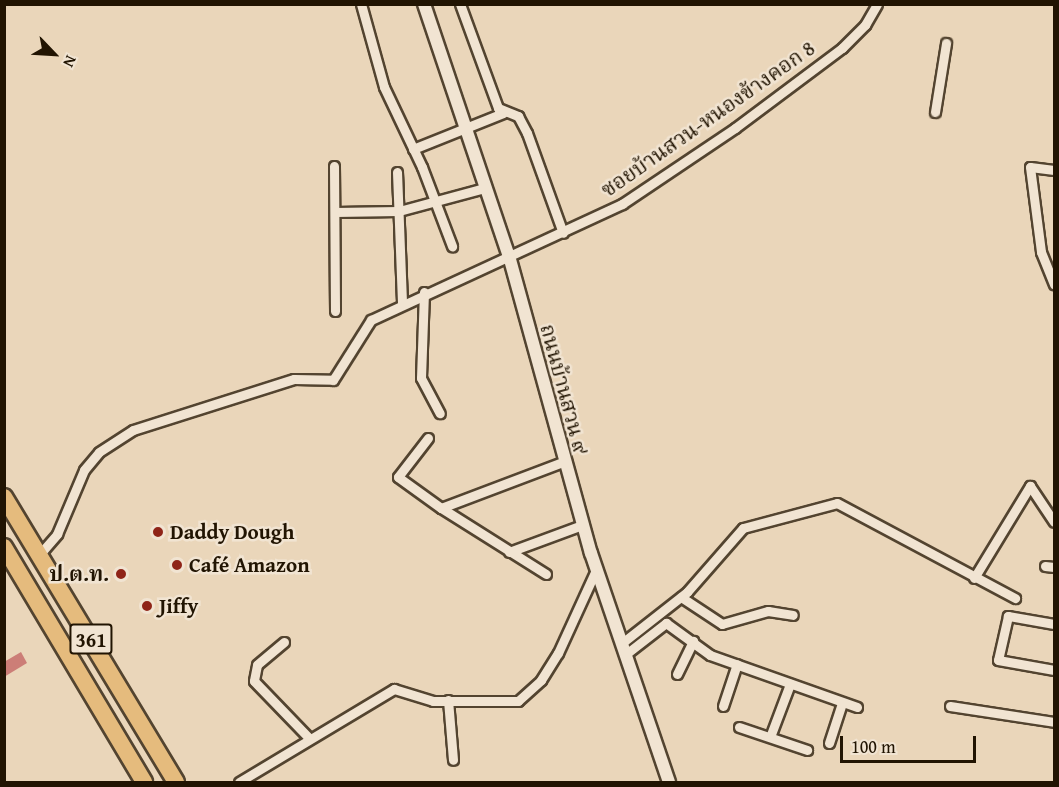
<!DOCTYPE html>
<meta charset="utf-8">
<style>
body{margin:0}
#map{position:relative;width:1059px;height:787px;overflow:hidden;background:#ead6ba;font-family:"Gentium Book Plus","Noto Serif Thai",serif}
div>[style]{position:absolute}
.building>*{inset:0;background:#cc7e77}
.roads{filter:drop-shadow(2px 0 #534430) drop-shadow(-2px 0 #534430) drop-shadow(0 2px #534430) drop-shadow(0 -2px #534430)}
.minor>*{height:9px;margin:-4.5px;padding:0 4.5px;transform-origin:4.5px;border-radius:4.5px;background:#f1e4d2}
.tertiary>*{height:12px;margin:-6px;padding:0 6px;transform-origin:6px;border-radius:6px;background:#f1e4d2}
.trunk>*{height:16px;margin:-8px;padding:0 8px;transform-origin:8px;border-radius:8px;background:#e5bb7d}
.dots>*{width:16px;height:16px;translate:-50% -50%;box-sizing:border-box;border:3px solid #f1e4d2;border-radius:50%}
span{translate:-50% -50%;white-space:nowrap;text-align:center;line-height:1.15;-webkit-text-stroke:5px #f1e4d2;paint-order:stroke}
.shield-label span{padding:2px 4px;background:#f1e4d2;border:2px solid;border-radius:4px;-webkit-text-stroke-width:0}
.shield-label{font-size:20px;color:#211402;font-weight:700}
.street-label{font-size:21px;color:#211402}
.poi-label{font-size:21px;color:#211402;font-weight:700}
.left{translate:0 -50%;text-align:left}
.right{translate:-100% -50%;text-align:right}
.frame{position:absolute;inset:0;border:6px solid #211402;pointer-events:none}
.north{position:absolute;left:24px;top:24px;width:60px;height:60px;-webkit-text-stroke:4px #f1e4d2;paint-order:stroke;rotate:115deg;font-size:16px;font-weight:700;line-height:24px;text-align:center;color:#211402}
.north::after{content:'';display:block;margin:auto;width:21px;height:27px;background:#211402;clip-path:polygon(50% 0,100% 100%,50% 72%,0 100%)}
.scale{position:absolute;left:840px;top:736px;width:136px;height:27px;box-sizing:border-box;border:3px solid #211402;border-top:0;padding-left:8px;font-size:18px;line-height:21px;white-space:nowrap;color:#211402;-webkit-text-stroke:4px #f1e4d2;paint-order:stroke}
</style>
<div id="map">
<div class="building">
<div style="clip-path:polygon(21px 652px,27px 663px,4px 677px,4px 662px)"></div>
</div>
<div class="roads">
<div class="minor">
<div style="left:361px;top:4px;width:86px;rotate:74.5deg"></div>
<div style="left:384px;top:87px;width:89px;rotate:64.6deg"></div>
<div style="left:422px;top:167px;width:85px;rotate:69.2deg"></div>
<div style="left:460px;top:4px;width:111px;rotate:69.9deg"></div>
<div style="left:498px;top:108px;width:22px;rotate:22deg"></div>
<div style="left:518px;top:116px;width:19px;rotate:62deg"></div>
<div style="left:527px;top:133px;width:106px;rotate:70.2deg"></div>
<div style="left:935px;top:112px;width:70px;rotate:-80.9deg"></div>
<div style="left:413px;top:149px;width:97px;rotate:-21.8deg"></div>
<div style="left:334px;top:166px;width:145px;rotate:89.6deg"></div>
<div style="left:1054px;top:170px;width:24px;rotate:-173deg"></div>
<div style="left:1030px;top:167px;width:86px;rotate:82.6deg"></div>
<div style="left:1041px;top:252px;width:35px;rotate:68deg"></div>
<div style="left:397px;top:172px;width:132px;rotate:87.8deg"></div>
<div style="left:335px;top:212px;width:64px;rotate:-0.9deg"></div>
<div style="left:399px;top:211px;width:89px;rotate:-15deg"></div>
<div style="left:424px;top:292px;width:86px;rotate:92deg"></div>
<div style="left:421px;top:378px;width:40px;rotate:62deg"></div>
<div style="left:428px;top:438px;width:49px;rotate:127.6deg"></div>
<div style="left:398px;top:477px;width:53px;rotate:35.8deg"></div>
<div style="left:509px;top:552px;width:78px;rotate:-20.3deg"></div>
<div style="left:39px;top:555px;width:28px;rotate:-49deg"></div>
<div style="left:57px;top:534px;width:69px;rotate:-67.1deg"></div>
<div style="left:84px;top:470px;width:23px;rotate:-50deg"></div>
<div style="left:99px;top:452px;width:40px;rotate:-32.9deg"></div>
<div style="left:133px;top:430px;width:169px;rotate:-17.6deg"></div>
<div style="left:294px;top:379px;width:39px;rotate:1deg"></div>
<div style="left:333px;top:380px;width:71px;rotate:-57.7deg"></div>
<div style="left:371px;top:320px;width:277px;rotate:-24.8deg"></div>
<div style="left:622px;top:204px;width:136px;rotate:-33.9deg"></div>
<div style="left:735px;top:128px;width:134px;rotate:-36.8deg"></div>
<div style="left:842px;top:48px;width:33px;rotate:-45deg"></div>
<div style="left:865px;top:25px;width:24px;rotate:-60deg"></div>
<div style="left:1045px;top:566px;width:9px;rotate:6deg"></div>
<div style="left:546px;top:574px;width:124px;rotate:-147.8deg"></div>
<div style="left:441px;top:508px;width:130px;rotate:-20.7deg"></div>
<div style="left:974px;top:578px;width:108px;rotate:-58.7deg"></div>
<div style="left:1030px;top:486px;width:43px;rotate:56.3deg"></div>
<div style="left:681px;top:597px;width:49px;rotate:33.4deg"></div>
<div style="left:722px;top:624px;width:48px;rotate:-15.8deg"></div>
<div style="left:768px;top:611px;width:25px;rotate:9deg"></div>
<div style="left:1054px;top:624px;width:47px;rotate:-170.1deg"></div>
<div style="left:1008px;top:616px;width:45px;rotate:102.8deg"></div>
<div style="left:998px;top:660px;width:57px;rotate:10.1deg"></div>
<div style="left:284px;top:642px;width:35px;rotate:140deg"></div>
<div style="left:257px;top:665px;width:16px;rotate:101deg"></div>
<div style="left:254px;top:681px;width:78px;rotate:46deg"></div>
<div style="left:622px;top:643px;width:83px;rotate:-38.1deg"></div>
<div style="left:687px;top:592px;width:85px;rotate:-48.8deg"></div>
<div style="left:743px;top:528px;width:97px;rotate:-14.9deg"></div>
<div style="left:837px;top:503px;width:202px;rotate:28.1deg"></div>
<div style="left:626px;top:654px;width:51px;rotate:-37.8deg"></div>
<div style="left:666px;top:623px;width:54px;rotate:36deg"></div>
<div style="left:710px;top:655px;width:156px;rotate:19.5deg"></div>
<div style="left:677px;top:674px;width:37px;rotate:-64deg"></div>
<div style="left:448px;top:700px;width:60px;rotate:85.2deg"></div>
<div style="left:723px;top:706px;width:44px;rotate:-71.6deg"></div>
<div style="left:950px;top:706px;width:105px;rotate:8.7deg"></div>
<div style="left:739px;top:727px;width:72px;rotate:18.7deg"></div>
<div style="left:770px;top:737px;width:57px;rotate:-69.3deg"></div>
<div style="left:829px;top:743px;width:42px;rotate:-72deg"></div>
<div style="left:239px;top:782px;width:181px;rotate:-31deg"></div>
<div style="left:394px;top:689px;width:41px;rotate:17.1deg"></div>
<div style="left:433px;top:701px;width:85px"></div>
<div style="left:518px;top:701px;width:31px;rotate:-42deg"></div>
<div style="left:541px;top:680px;width:32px;rotate:-58deg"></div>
<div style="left:558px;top:653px;width:91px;rotate:-65.4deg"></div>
</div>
<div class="tertiary">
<div style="left:424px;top:4px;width:266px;rotate:71.4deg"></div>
<div style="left:509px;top:256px;width:308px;rotate:74.6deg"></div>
<div style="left:591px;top:553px;width:242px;rotate:71.2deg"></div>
</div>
<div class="trunk">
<div style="left:4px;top:497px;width:333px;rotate:58.9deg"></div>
<div style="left:4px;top:547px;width:274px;rotate:59.2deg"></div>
</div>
</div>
<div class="dots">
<div style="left:158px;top:532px;background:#8f2418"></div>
<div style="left:177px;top:565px;background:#8f2418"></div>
<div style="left:121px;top:574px;background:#8f2418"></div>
<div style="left:147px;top:606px;background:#8f2418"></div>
</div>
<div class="shield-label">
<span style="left:91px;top:639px">361</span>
</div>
<div class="street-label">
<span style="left:708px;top:119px;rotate:-35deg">ซอยบ้านสวน-หนองข้างคอก 8</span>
<span style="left:564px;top:389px;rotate:75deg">ถนนบ้านสวน ๙</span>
</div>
<div class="poi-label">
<span class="left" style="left:170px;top:532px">Daddy Dough</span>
<span class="left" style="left:189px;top:565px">Café Amazon</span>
<span class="right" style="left:109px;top:574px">ป.ต.ท.</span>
<span class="left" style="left:159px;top:606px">Jiffy</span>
</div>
<div class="frame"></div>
<div class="north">N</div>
<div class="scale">100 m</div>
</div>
